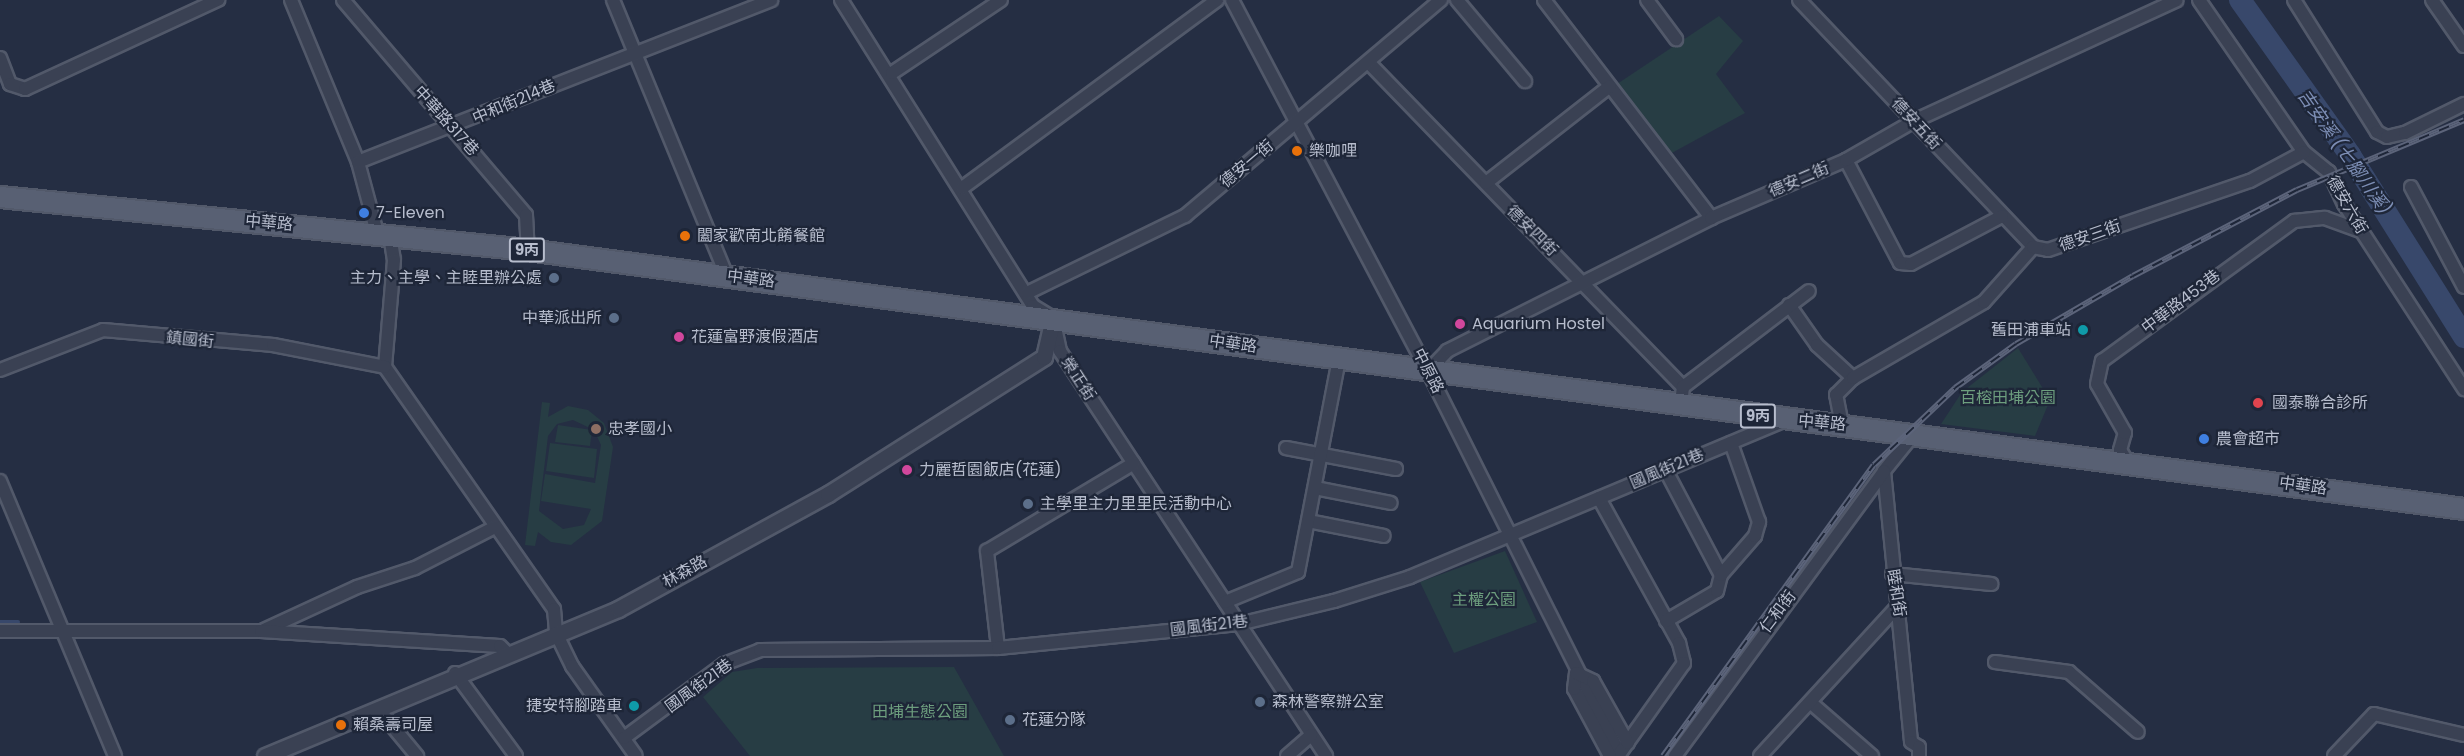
<!DOCTYPE html>
<meta charset="utf-8">
<style>
body{margin:0}
#map{position:relative;width:2464px;height:756px;overflow:hidden;background:#252e43;font-family:Poppins,"Noto Sans TC",sans-serif}
div>[style]{position:absolute}
.green>*{inset:0;background:#273d44}
.stream>*{height:4px;margin:-2px;padding:0 2px;transform-origin:2px;border-radius:2px;background:#38486b}
.river>*{height:22px;margin:-11px;padding:0 11px;transform-origin:11px;border-radius:11px;background:#38486b}
.roads{filter:drop-shadow(2px 0 #52596a) drop-shadow(-2px 0 #52596a) drop-shadow(0 2px #52596a) drop-shadow(0 -2px #52596a)}
.minor>*{height:12px;margin:-6px;padding:0 6px;transform-origin:6px;border-radius:6px;background:#3a4153}
.tertiary>*{height:15px;margin:-7.5px;padding:0 7.5px;transform-origin:7.5px;border-radius:7.5px;background:#3a4153}
.primary>*{height:20px;margin:-10px;padding:0 10px;transform-origin:10px;border-radius:10px;background:#586073}
.rail>*{height:6px;margin-top:-3px;transform-origin:0;background:repeating-linear-gradient(90deg,#1e2638 0 11px,#5c647a 0 22px);box-sizing:border-box;border-block:2px solid #5c647a}
.dots>*{width:16px;height:16px;translate:-50% -50%;box-sizing:border-box;border:3px solid #1e2638;border-radius:50%}
span{translate:-50% -50%;white-space:nowrap;text-align:center;line-height:1.15;-webkit-text-stroke:4.5px #1e2638;paint-order:stroke}
.shield-label span{padding:2px 4px;background:#1e2638;border:2px solid;border-radius:4px;-webkit-text-stroke-width:0}
.shield-label{font-size:15px;color:#b7bdcd;font-weight:700}
.street-label{font-size:16px;color:#b7bdcd}
.poi-label{font-size:16px;color:#b7bdcd}
.left{translate:0 -50%;text-align:left}
.right{translate:-100% -50%;text-align:right}
.park-label{font-size:16px;color:#6d9e7e}
.water-label{font-size:18px;color:#7d8eb5;font-style:italic}
</style>
<div id="map">
<div class="green">
<div style="clip-path:polygon(1719px 16px,1743px 41px,1716px 74px,1745px 113px,1670px 154px,1617px 84px)"></div>
<div style="clip-path:polygon(2018px 348px,2050px 400px,2035px 436px,1941px 424px,1962px 392px)"></div>
<div style="clip-path:polygon(evenodd,542px 402px,550px 403px,548px 417px,568px 406px,588px 410px,604px 423px,613px 447px,602px 521px,571px 545px,551px 542px,538px 532px,535px 546px,525px 545px,542px 402px,573px 420px,594px 430px,601px 445px,595px 483px,545px 474px,541px 501px,591px 509px,584px 525px,563px 529px,539px 511px,548px 436px,557px 424px,573px 420px)"></div>
<div style="clip-path:polygon(558px 425px,592px 430px,590px 446px,555px 442px)"></div>
<div style="clip-path:polygon(550px 443px,597px 449px,594px 478px,546px 471px)"></div>
<div style="clip-path:polygon(1505px 551px,1537px 622px,1454px 653px,1420px 582px)"></div>
<div style="clip-path:polygon(954px 667px,1004px 756px,750px 756px,703px 697px,732px 672px,757px 668px)"></div>
</div>
<div class="stream">
<div style="left:0;top:622px;width:18px"></div>
</div>
<div class="river">
<div style="left:2240px;top:0;width:190px;rotate:54.6deg"></div>
<div style="left:2350px;top:155px;width:215px;rotate:57.9deg"></div>
</div>
<div class="roads">
<div class="minor">
<div style="left:291px;top:0;width:175px;rotate:67.5deg"></div>
<div style="left:358px;top:162px;width:73px;rotate:75deg"></div>
<div style="left:343px;top:0;width:282px;rotate:49.6deg"></div>
<div style="left:526px;top:215px;width:35px;rotate:87deg"></div>
<div style="left:613px;top:0;width:299px;rotate:67.6deg"></div>
<div style="left:841px;top:0;width:361px;rotate:57.9deg"></div>
<div style="left:1033px;top:306px;width:23px;rotate:31deg"></div>
<div style="left:1053px;top:318px;width:34px;rotate:78deg"></div>
<div style="left:1060px;top:351px;width:485px;rotate:56.7deg"></div>
<div style="left:1232px;top:0;width:420px;rotate:62.2deg"></div>
<div style="left:1428px;top:371px;width:419px;rotate:63.4deg"></div>
<div style="left:1457px;top:0;width:106px;rotate:50deg"></div>
<div style="left:1544px;top:0;width:275px;rotate:52.5deg"></div>
<div style="left:1647px;top:0;width:49px;rotate:53.4deg"></div>
<div style="left:1799px;top:0;width:340px;rotate:46.5deg"></div>
<div style="left:2199px;top:0;width:185px;rotate:55.4deg"></div>
<div style="left:2304px;top:152px;width:32px;rotate:39deg"></div>
<div style="left:2329px;top:172px;width:35px;rotate:65deg"></div>
<div style="left:2344px;top:204px;width:221px;rotate:57deg"></div>
<div style="left:2294px;top:0;width:156px;rotate:57.8deg"></div>
<div style="left:2377px;top:132px;width:11px;rotate:27deg"></div>
<div style="left:2387px;top:137px;width:18px;rotate:-13deg"></div>
<div style="left:2405px;top:133px;width:66px;rotate:-26.2deg"></div>
<div style="left:2432px;top:0;width:56px;rotate:55.2deg"></div>
<div style="left:0;top:58px;width:28px;rotate:69deg"></div>
<div style="left:10px;top:84px;width:16px;rotate:18deg"></div>
<div style="left:25px;top:89px;width:213px;rotate:-24.8deg"></div>
<div style="left:1369px;top:63px;width:451px;rotate:45.9deg"></div>
<div style="left:1683px;top:387px;width:17px;rotate:97deg"></div>
<div style="left:892px;top:73px;width:131px;rotate:-33.8deg"></div>
<div style="left:1846px;top:160px;width:116px;rotate:62.3deg"></div>
<div style="left:1900px;top:263px;width:11px;rotate:5deg"></div>
<div style="left:1911px;top:264px;width:103px;rotate:-27.8deg"></div>
<div style="left:358px;top:162px;width:444px;rotate:-21.4deg"></div>
<div style="left:1486px;top:183px;width:157px;rotate:-38deg"></div>
<div style="left:2411px;top:187px;width:113px;rotate:62.1deg"></div>
<div style="left:962px;top:188px;width:317px;rotate:-36.4deg"></div>
<div style="left:390px;top:235px;width:25px;rotate:81deg"></div>
<div style="left:394px;top:260px;width:107px;rotate:94.8deg"></div>
<div style="left:385px;top:367px;width:295px;rotate:55.1deg"></div>
<div style="left:554px;top:609px;width:24px;rotate:85deg"></div>
<div style="left:556px;top:633px;width:37px;rotate:64deg"></div>
<div style="left:572px;top:666px;width:110px;rotate:54.6deg"></div>
<div style="left:1027px;top:293px;width:176px;rotate:-26deg"></div>
<div style="left:1185px;top:216px;width:335px;rotate:-40.2deg"></div>
<div style="left:1789px;top:305px;width:49px;rotate:55deg"></div>
<div style="left:1817px;top:345px;width:49px;rotate:42.5deg"></div>
<div style="left:0;top:370px;width:110px;rotate:-21.2deg"></div>
<div style="left:103px;top:330px;width:171px;rotate:5deg"></div>
<div style="left:273px;top:345px;width:114px;rotate:11.1deg"></div>
<div style="left:1428px;top:371px;width:28px;rotate:-46deg"></div>
<div style="left:1447px;top:351px;width:296px;rotate:-26.7deg"></div>
<div style="left:1711px;top:218px;width:147px;rotate:-23.2deg"></div>
<div style="left:1846px;top:160px;width:78px;rotate:-29.8deg"></div>
<div style="left:1914px;top:121px;width:289px;rotate:-24.7deg"></div>
<div style="left:1683px;top:387px;width:158px;rotate:-37.3deg"></div>
<div style="left:1842px;top:425px;width:31px;rotate:-101deg"></div>
<div style="left:1836px;top:395px;width:24px;rotate:-45deg"></div>
<div style="left:1853px;top:378px;width:151px;rotate:-30.1deg"></div>
<div style="left:1984px;top:302px;width:74px;rotate:-48.3deg"></div>
<div style="left:2033px;top:247px;width:15px;rotate:11deg"></div>
<div style="left:2048px;top:250px;width:213px;rotate:-18.9deg"></div>
<div style="left:2250px;top:181px;width:61px;rotate:-28.2deg"></div>
<div style="left:1913px;top:435px;width:46px;rotate:128.9deg"></div>
<div style="left:1884px;top:471px;width:272px;rotate:84.3deg"></div>
<div style="left:1911px;top:742px;width:9px;rotate:32deg"></div>
<div style="left:1919px;top:747px;width:9px;rotate:90deg"></div>
<div style="left:1286px;top:448px;width:112px;rotate:10.8deg"></div>
<div style="left:2128px;top:463px;width:15px;rotate:-122deg"></div>
<div style="left:2120px;top:450px;width:18px;rotate:-74deg"></div>
<div style="left:2125px;top:433px;width:56px;rotate:-119.7deg"></div>
<div style="left:2097px;top:384px;width:24px;rotate:-78deg"></div>
<div style="left:2102px;top:361px;width:238px;rotate:-36.1deg"></div>
<div style="left:2294px;top:221px;width:31px;rotate:-6deg"></div>
<div style="left:2325px;top:218px;width:38px;rotate:20deg"></div>
<div style="left:1665px;top:469px;width:120px;rotate:62.2deg"></div>
<div style="left:0;top:481px;width:298px;rotate:67.3deg"></div>
<div style="left:1315px;top:488px;width:77px;rotate:11.2deg"></div>
<div style="left:1599px;top:498px;width:166px;rotate:61.1deg"></div>
<div style="left:1679px;top:643px;width:21px;rotate:76deg"></div>
<div style="left:1684px;top:663px;width:114px;rotate:125.4deg"></div>
<div style="left:1308px;top:521px;width:77px;rotate:11.2deg"></div>
<div style="left:1892px;top:574px;width:100px;rotate:5.7deg"></div>
<div style="left:1225px;top:602px;width:79px;rotate:-22.3deg"></div>
<div style="left:1298px;top:572px;width:216px;rotate:-79.1deg"></div>
<div style="left:1666px;top:621px;width:59px;rotate:-30.5deg"></div>
<div style="left:1717px;top:591px;width:16px;rotate:-76deg"></div>
<div style="left:1721px;top:575px;width:52px;rotate:-48.9deg"></div>
<div style="left:1755px;top:536px;width:15px;rotate:-74deg"></div>
<div style="left:1759px;top:522px;width:84px;rotate:-109.5deg"></div>
<div style="left:264px;top:630px;width:102px;rotate:-24.8deg"></div>
<div style="left:357px;top:587px;width:61px;rotate:-18.1deg"></div>
<div style="left:415px;top:568px;width:90px;rotate:-27.1deg"></div>
<div style="left:0;top:631px;width:261px"></div>
<div style="left:261px;top:631px;width:239px;rotate:3.6deg"></div>
<div style="left:500px;top:646px;width:10px;rotate:45deg"></div>
<div style="left:998px;top:648px;width:98px;rotate:-96.5deg"></div>
<div style="left:987px;top:551px;width:171px;rotate:-30.9deg"></div>
<div style="left:1995px;top:662px;width:75px;rotate:7.7deg"></div>
<div style="left:2069px;top:672px;width:91px;rotate:41deg"></div>
<div style="left:455px;top:673px;width:103px;rotate:53.7deg"></div>
<div style="left:1811px;top:703px;width:81px;rotate:41deg"></div>
<div style="left:379px;top:710px;width:60px;rotate:50.4deg"></div>
<div style="left:624px;top:738px;width:124px;rotate:-36.5deg"></div>
<div style="left:724px;top:664px;width:39px;rotate:-21deg"></div>
<div style="left:760px;top:650px;width:238px;rotate:-0.5deg"></div>
<div style="left:998px;top:648px;width:242px;rotate:-5.7deg"></div>
<div style="left:1239px;top:624px;width:98px;rotate:-13.6deg"></div>
<div style="left:1334px;top:601px;width:80px;rotate:-17.5deg"></div>
<div style="left:1410px;top:577px;width:407px;rotate:-22.7deg"></div>
<div style="left:1287px;top:756px;width:32px;rotate:-41deg"></div>
<div style="left:1610px;top:756px;width:76px;rotate:-118.2deg"></div>
<div style="left:1574px;top:689px;width:16px;rotate:-83deg"></div>
<div style="left:1576px;top:673px;width:19px;rotate:25deg"></div>
<div style="left:1593px;top:681px;width:71px;rotate:60.6deg"></div>
<div style="left:1675px;top:756px;width:353px;rotate:-53.7deg"></div>
<div style="left:1760px;top:756px;width:205px;rotate:-47.4deg"></div>
<div style="left:2334px;top:756px;width:58px;rotate:-46.4deg"></div>
<div style="left:2374px;top:714px;width:92px;rotate:13.1deg"></div>
</div>
<div class="tertiary">
<div style="left:265px;top:756px;width:382px;rotate:-22.6deg"></div>
<div style="left:618px;top:609px;width:239px;rotate:-28.7deg"></div>
<div style="left:828px;top:494px;width:256px;rotate:-32.4deg"></div>
<div style="left:1044px;top:357px;width:40px;rotate:-77deg"></div>
</div>
<div class="primary">
<div style="left:0;top:197px;width:531px;rotate:5.73deg"></div>
<div style="left:528px;top:250px;width:1953px;rotate:7.62deg"></div>
</div>
</div>
<div class="rail">
<div style="left:1663px;top:756px;width:359px;rotate:-54.1deg"></div>
<div style="left:1874px;top:465px;width:112px;rotate:-43.5deg"></div>
<div style="left:1955px;top:388px;width:75px;rotate:-35.8deg"></div>
<div style="left:2016px;top:344px;width:135px;rotate:-30.2deg"></div>
<div style="left:2133px;top:276px;width:185px;rotate:-27.7deg"></div>
<div style="left:2297px;top:190px;width:181px;rotate:-22.7deg"></div>
</div>
<div class="dots">
<div style="left:1297px;top:151px;background:#e8710a"></div>
<div style="left:364px;top:213px;background:#3f7fe0"></div>
<div style="left:685px;top:236px;background:#e8710a"></div>
<div style="left:554px;top:278px;background:#5c6f8a"></div>
<div style="left:614px;top:318px;background:#5c6f8a"></div>
<div style="left:1460px;top:324px;background:#d1479c"></div>
<div style="left:2083px;top:330px;background:#0f9aa8"></div>
<div style="left:679px;top:337px;background:#d1479c"></div>
<div style="left:2258px;top:403px;background:#e0444e"></div>
<div style="left:596px;top:429px;background:#8d6e63"></div>
<div style="left:2204px;top:439px;background:#3f7fe0"></div>
<div style="left:907px;top:470px;background:#d1479c"></div>
<div style="left:1028px;top:504px;background:#5c6f8a"></div>
<div style="left:1260px;top:702px;background:#5c6f8a"></div>
<div style="left:634px;top:706px;background:#0f9aa8"></div>
<div style="left:1010px;top:720px;background:#5c6f8a"></div>
<div style="left:341px;top:725px;background:#e8710a"></div>
</div>
<div class="shield-label">
<span style="left:527px;top:250px">9丙</span>
<span style="left:1758px;top:416px">9丙</span>
</div>
<div class="street-label">
<span style="left:514px;top:102px;rotate:-23deg">中和街214巷</span>
<span style="left:446px;top:121px;rotate:48deg">中華路317巷</span>
<span style="left:1916px;top:124px;rotate:47deg">德安五街</span>
<span style="left:1247px;top:164px;rotate:-40deg">德安一街</span>
<span style="left:1799px;top:180px;rotate:-23deg">德安二街</span>
<span style="left:2347px;top:205px;rotate:60deg">德安六街</span>
<span style="left:269px;top:223px;rotate:5deg">中華路</span>
<span style="left:1532px;top:231px;rotate:45deg">德安四街</span>
<span style="left:2090px;top:236px;rotate:-19deg">德安三街</span>
<span style="left:751px;top:279px;rotate:7deg">中華路</span>
<span style="left:2181px;top:302px;rotate:-37deg">中華路453巷</span>
<span style="left:190px;top:340px;rotate:6deg">鎮國街</span>
<span style="left:1233px;top:344px;rotate:8deg">中華路</span>
<span style="left:1428px;top:371px;rotate:63deg">中原路</span>
<span style="left:1078px;top:379px;rotate:57deg">榮正街</span>
<span style="left:1822px;top:423px;rotate:5deg">中華路</span>
<span style="left:1667px;top:469px;rotate:-23deg">國風街21巷</span>
<span style="left:2303px;top:486px;rotate:8deg">中華路</span>
<span style="left:685px;top:572px;rotate:-29deg">林森路</span>
<span style="left:1896px;top:593px;rotate:81deg">睦和街</span>
<span style="left:1778px;top:612px;rotate:-53deg">仁和街</span>
<span style="left:1209px;top:626px;rotate:-7deg">國風街21巷</span>
<span style="left:699px;top:686px;rotate:-36deg">國風街21巷</span>
</div>
<div class="poi-label">
<span class="left" style="left:1309px;top:151px">樂咖哩</span>
<span class="left" style="left:376px;top:213px">7-Eleven</span>
<span class="left" style="left:697px;top:236px">闔家歡南北餚餐館</span>
<span class="right" style="left:542px;top:278px">主力、主學、主睦里辦公處</span>
<span class="right" style="left:602px;top:318px">中華派出所</span>
<span class="left" style="left:1472px;top:324px">Aquarium Hostel</span>
<span class="right" style="left:2071px;top:330px">舊田浦車站</span>
<span class="left" style="left:691px;top:337px">花蓮富野渡假酒店</span>
<span class="left" style="left:2272px;top:403px">國泰聯合診所</span>
<span class="left" style="left:608px;top:429px">忠孝國小</span>
<span class="left" style="left:2216px;top:439px">農會超市</span>
<span class="left" style="left:919px;top:470px">力麗哲園飯店(花蓮)</span>
<span class="left" style="left:1040px;top:504px">主學里主力里里民活動中心</span>
<span class="left" style="left:1272px;top:702px">森林警察辦公室</span>
<span class="right" style="left:622px;top:706px">捷安特腳踏車</span>
<span class="left" style="left:1022px;top:720px">花蓮分隊</span>
<span class="left" style="left:353px;top:725px">賴桑壽司屋</span>
</div>
<div class="park-label">
<span style="left:2008px;top:398px">百榕田埔公園</span>
<span style="left:1484px;top:600px">主權公園</span>
<span style="left:920px;top:712px">田埔生態公園</span>
</div>
<div class="water-label">
<span style="left:2344px;top:152px;rotate:55deg">吉安溪 (七腳川溪)</span>
</div>
</div>
